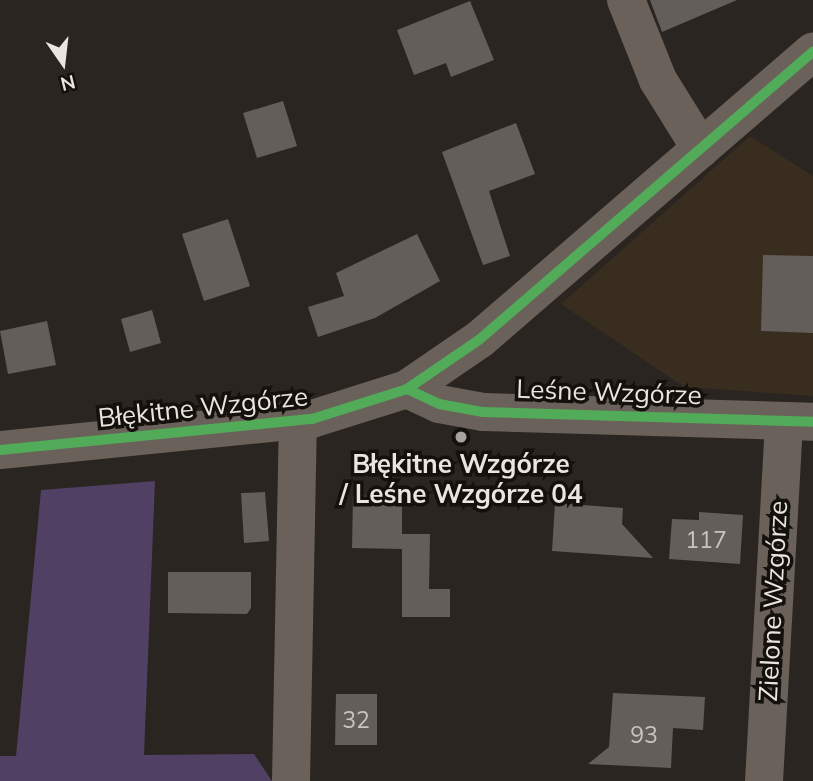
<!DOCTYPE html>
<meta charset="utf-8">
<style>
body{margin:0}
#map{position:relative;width:813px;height:781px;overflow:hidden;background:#2a2520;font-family:Mulish,sans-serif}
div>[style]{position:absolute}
.built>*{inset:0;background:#382d1e}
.green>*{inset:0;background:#504063}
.building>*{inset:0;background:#635e5a}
.minor>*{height:38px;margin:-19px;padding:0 19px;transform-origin:19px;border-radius:19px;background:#6a625a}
.cycleway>*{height:10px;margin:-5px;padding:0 5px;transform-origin:5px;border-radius:5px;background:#51ab58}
.dots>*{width:19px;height:19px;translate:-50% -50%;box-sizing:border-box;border:4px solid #14100b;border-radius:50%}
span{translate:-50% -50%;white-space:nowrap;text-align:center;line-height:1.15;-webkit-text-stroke:7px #14100b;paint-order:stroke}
.number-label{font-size:23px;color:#c9c3be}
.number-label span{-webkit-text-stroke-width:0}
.street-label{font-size:26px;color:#ebe5df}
.poi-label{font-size:26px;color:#ebe5df;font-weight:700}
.north{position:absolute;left:28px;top:28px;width:70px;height:70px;-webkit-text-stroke:5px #14100b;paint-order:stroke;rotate:166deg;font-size:19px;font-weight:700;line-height:28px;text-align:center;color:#ebe5df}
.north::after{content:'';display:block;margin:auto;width:24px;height:32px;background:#ebe5df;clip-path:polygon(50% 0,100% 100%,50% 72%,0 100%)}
</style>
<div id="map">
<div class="built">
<div style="clip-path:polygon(750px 136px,813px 176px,813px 396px,684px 387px,561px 304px)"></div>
</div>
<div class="green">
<div style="clip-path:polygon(155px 481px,144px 755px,254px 754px,272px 781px,0 781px,0 756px,16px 756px,41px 490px)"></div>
</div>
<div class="building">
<div style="clip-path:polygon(650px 0,737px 0,662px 32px)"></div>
<div style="clip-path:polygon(470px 1px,494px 60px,451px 77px,446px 63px,414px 75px,397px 30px)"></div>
<div style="clip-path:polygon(283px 101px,297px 146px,257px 158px,243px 113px)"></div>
<div style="clip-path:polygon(516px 123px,535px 174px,489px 191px,510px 256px,483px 265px,442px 152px)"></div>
<div style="clip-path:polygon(228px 219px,250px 286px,204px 301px,182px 234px)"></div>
<div style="clip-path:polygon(417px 234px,440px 281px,375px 318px,318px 337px,308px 307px,344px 296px,336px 273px)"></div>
<div style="clip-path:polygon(763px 255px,813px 256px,813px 333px,761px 331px)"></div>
<div style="clip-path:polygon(152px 310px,161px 343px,130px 352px,121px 319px)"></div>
<div style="clip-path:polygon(47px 321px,56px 365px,8px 374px,0 331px)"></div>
<div style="clip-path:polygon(265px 492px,269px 541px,244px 543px,241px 493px)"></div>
<div style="clip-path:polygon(402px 495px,402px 534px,430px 534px,429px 589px,450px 589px,450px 617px,402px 617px,402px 549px,352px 548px,353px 496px)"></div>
<div style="clip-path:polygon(555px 503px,623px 508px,622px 524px,653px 558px,552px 551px)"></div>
<div style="clip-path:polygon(699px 512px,743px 515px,740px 564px,669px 559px,672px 519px,699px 520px)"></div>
<div style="clip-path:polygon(168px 572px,251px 572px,251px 608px,247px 614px,168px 613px)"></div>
<div style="clip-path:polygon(613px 693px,705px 697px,703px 730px,673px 728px,671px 768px,588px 764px,609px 747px)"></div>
<div style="clip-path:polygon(336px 694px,377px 694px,377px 745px,335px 745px)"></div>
</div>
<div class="minor">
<div style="left:626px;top:0;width:86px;rotate:68.2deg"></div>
<div style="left:658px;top:80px;width:81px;rotate:58.1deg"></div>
<div style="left:407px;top:389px;width:35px;rotate:25deg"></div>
<div style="left:439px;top:404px;width:45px;rotate:10.3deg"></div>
<div style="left:483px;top:412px;width:330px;rotate:1.7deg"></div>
<div style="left:0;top:450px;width:314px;rotate:-5.7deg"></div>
<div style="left:312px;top:419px;width:100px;rotate:-17.5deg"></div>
<div style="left:407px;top:389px;width:88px;rotate:-34.4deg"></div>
<div style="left:480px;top:339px;width:440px;rotate:-40.8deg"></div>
<div style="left:291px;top:781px;width:360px;rotate:-88.9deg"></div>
<div style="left:764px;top:781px;width:360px;rotate:-86.8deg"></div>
</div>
<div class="cycleway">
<div style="left:407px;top:389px;width:35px;rotate:25deg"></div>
<div style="left:439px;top:404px;width:45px;rotate:10.3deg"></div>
<div style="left:483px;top:412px;width:330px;rotate:1.7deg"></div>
<div style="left:0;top:450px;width:314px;rotate:-5.7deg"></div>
<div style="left:312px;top:419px;width:100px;rotate:-17.5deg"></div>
<div style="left:407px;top:389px;width:88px;rotate:-34.4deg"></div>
<div style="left:480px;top:339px;width:440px;rotate:-40.8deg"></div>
</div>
<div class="dots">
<div style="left:461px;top:437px;background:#a7a29c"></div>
</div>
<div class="number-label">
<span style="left:706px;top:540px">117</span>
<span style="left:356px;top:720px">32</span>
<span style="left:644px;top:735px">93</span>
</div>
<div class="street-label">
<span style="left:609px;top:392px;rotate:2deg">Leśne Wzgórze</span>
<span style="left:203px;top:407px;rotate:-6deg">Błękitne Wzgórze</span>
<span style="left:773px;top:601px;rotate:-87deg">Zielone Wzgórze</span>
</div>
<div class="poi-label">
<span style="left:461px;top:479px">Błękitne Wzgórze<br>/ Leśne Wzgórze 04</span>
</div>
<div class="north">N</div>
</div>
